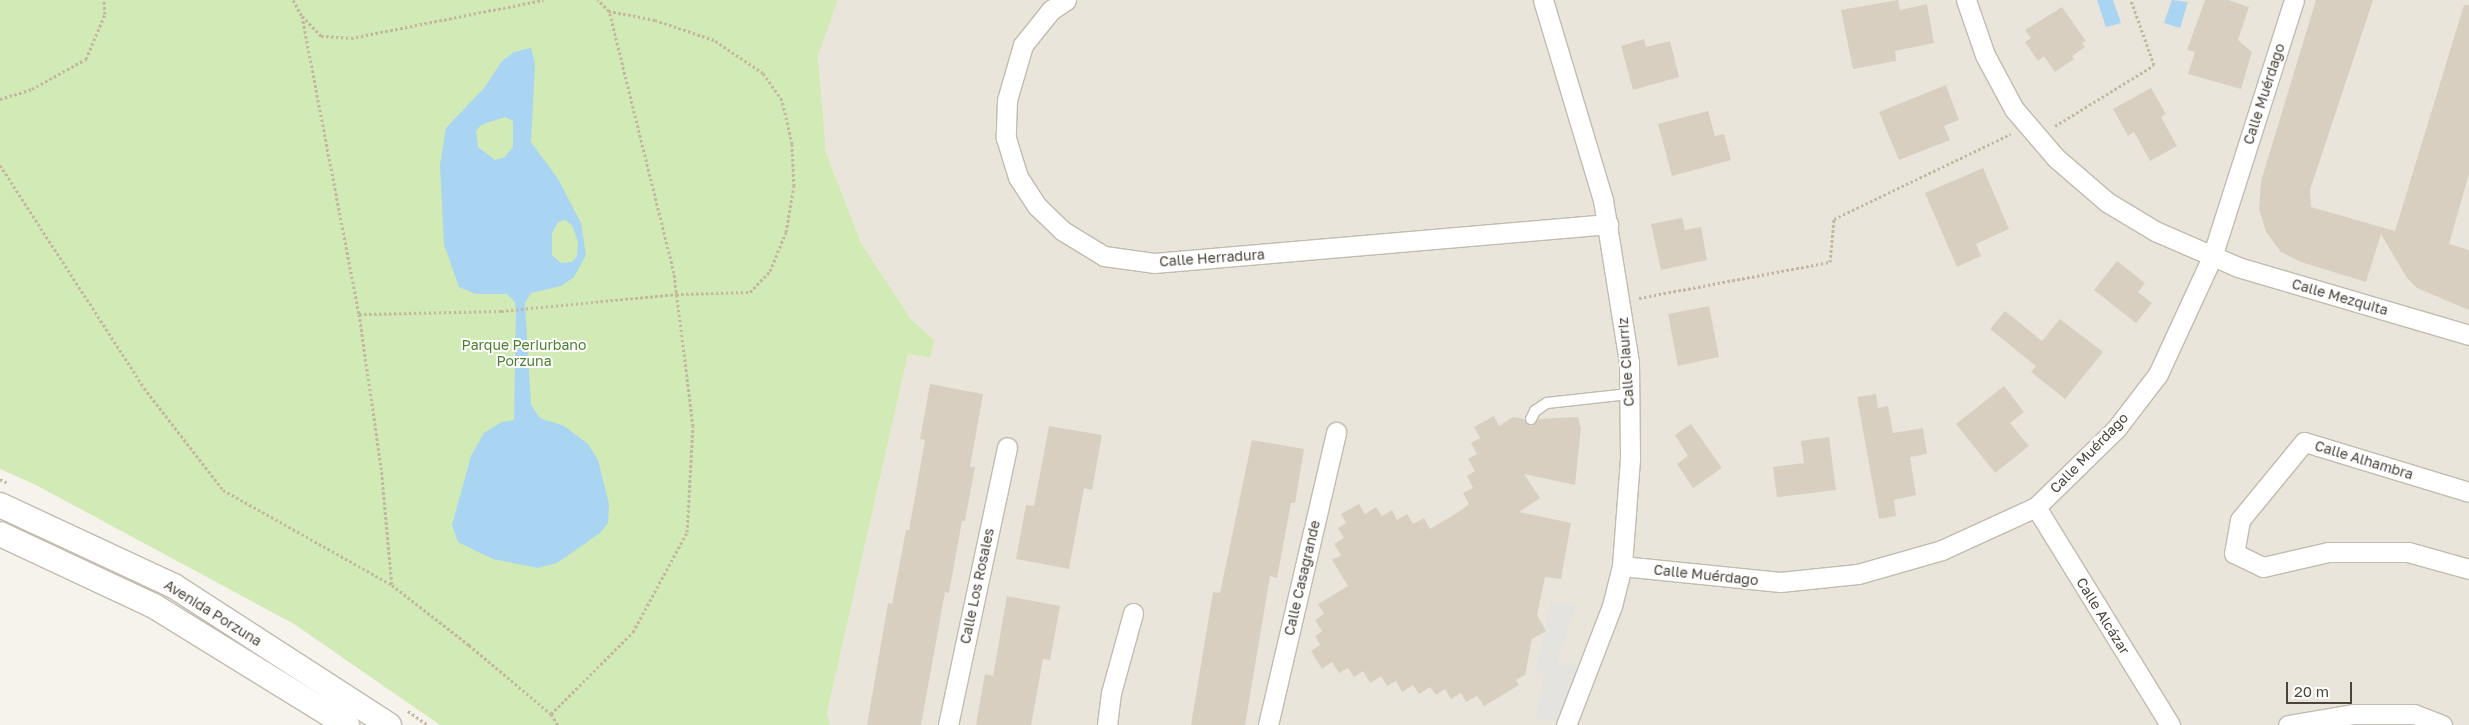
<!DOCTYPE html>
<meta charset="utf-8">
<style>
body{margin:0}
#map{position:relative;width:2469px;height:725px;overflow:hidden;background:#f6f3ec;font-family:"Golos Text",sans-serif}
div>[style]{position:absolute}
.residential>*{inset:0;background:#eae5da}
.green>*{inset:0;background:#d2eab5}
.parking>*{inset:0;background:#e5e3e0}
.water>*{inset:0;background:#a9d4f2}
.building>*{inset:0;background:#d8cfc1}
.path>*{height:3px;margin-top:-1.5px;transform-origin:0;background:repeating-linear-gradient(90deg,#c4b79f 0 2.5px,transparent 0 5px)}
.roads{filter:drop-shadow(1px 0 #c2bbae) drop-shadow(-1px 0 #c2bbae) drop-shadow(0 1px #c2bbae) drop-shadow(0 -1px #c2bbae)}
.service>*{height:10px;margin:-5px;padding:0 5px;transform-origin:5px;border-radius:5px;background:#fff}
.minor>*{height:19px;margin:-9.5px;padding:0 9.5px;transform-origin:9.5px;border-radius:9.5px;background:#fff}
.tertiary>*{height:24px;margin:-12px;padding:0 12px;transform-origin:12px;border-radius:12px;background:#fff}
span{translate:-50% -50%;white-space:nowrap;text-align:center;line-height:1.15;-webkit-text-stroke:4px #fff;paint-order:stroke}
.street-label{font-size:14px;color:#4b4439}
.park-label{font-size:14px;color:#4a7f2a}
.scale{position:absolute;left:2286px;top:682px;width:66px;height:22px;box-sizing:border-box;border:2px solid #4b4439;border-top:0;padding-left:6px;font-size:15px;line-height:18px;white-space:nowrap;color:#4b4439;-webkit-text-stroke:4px #fff;paint-order:stroke}
</style>
<div id="map">
<div class="residential">
<div style="clip-path:polygon(838px 0,2469px 0,2469px 725px,830px 725px,827px 713px,908px 354px,930px 358px,935px 342px,911px 319px,861px 243px,826px 152px,818px 56px)"></div>
</div>
<div class="green">
<div style="clip-path:polygon(0 0,838px 0,818px 56px,826px 152px,861px 243px,911px 319px,935px 341px,930px 358px,908px 354px,827px 713px,830px 725px,440px 725px,294px 624px,34px 484px,0 469px)"></div>
</div>
<div class="parking">
<div style="clip-path:polygon(1551px 602px,1576px 606px,1557px 662px,1569px 667px,1583px 662px,1566px 725px,1536px 718px,1544px 675px,1535px 671px)"></div>
</div>
<div class="water">
<div style="clip-path:polygon(2097px 0,2113px 0,2121px 23px,2106px 27px)"></div>
<div style="clip-path:polygon(2172px 0,2188px 2px,2180px 28px,2164px 23px)"></div>
<div style="clip-path:polygon(evenodd,531px 48px,535px 64px,531px 142px,558px 179px,581px 223px,586px 255px,574px 277px,561px 286px,531px 293px,525px 303px,531px 405px,540px 418px,564px 426px,588px 444px,598px 460px,609px 504px,608px 523px,600px 533px,557px 563px,538px 568px,493px 559px,476px 551px,458px 542px,452px 525px,471px 456px,484px 433px,502px 422px,514px 420px,516px 313px,515px 302px,507px 294px,476px 294px,459px 287px,444px 244px,440px 165px,446px 128px,485px 87px,502px 61px,514px 52px,531px 48px,505px 117px,513px 121px,513px 147px,505px 157px,495px 160px,478px 147px,476px 131px,481px 125px,505px 117px,531px 48px,565px 220px,572px 225px,578px 242px,577px 256px,572px 262px,561px 263px,552px 255px,552px 233px,558px 222px,565px 220px)"></div>
</div>
<div class="building">
<div style="clip-path:polygon(1898px 0,1900px 10px,1927px 4px,1934px 43px,1895px 51px,1896px 61px,1853px 69px,1841px 10px)"></div>
<div style="clip-path:polygon(2205px 0,2228px 0,2249px 7px,2238px 40px,2252px 52px,2241px 89px,2188px 74px,2195px 52px,2187px 50px)"></div>
<div style="clip-path:polygon(2316px 0,2373px 0,2310px 190px,2311px 207px,2395px 231px,2464px 5px,2469px 5px,2469px 174px,2449px 244px,2469px 250px,2469px 310px,2417px 288px,2407px 278px,2381px 234px,2366px 282px,2301px 262px,2281px 252px,2266px 232px,2259px 209px,2261px 181px)"></div>
<div style="clip-path:polygon(2062px 7px,2086px 41px,2082px 43px,2085px 47px,2072px 56px,2074px 59px,2055px 72px,2044px 56px,2038px 61px,2025px 42px,2031px 38px,2025px 30px)"></div>
<div style="clip-path:polygon(1644px 39px,1646px 47px,1670px 41px,1679px 77px,1633px 90px,1621px 46px)"></div>
<div style="clip-path:polygon(1946px 85px,1959px 120px,1944px 126px,1950px 140px,1899px 160px,1879px 112px)"></div>
<div style="clip-path:polygon(2151px 88px,2166px 114px,2161px 117px,2177px 146px,2150px 161px,2134px 132px,2128px 136px,2113px 109px)"></div>
<div style="clip-path:polygon(1708px 111px,1715px 136px,1724px 134px,1731px 160px,1672px 176px,1658px 124px)"></div>
<div style="clip-path:polygon(1983px 168px,2009px 229px,1976px 244px,1981px 256px,1957px 267px,1925px 193px)"></div>
<div style="clip-path:polygon(1682px 218px,1685px 230px,1701px 227px,1707px 260px,1661px 270px,1651px 224px)"></div>
<div style="clip-path:polygon(2117px 261px,2145px 283px,2138px 292px,2152px 303px,2136px 323px,2094px 290px)"></div>
<div style="clip-path:polygon(1709px 306px,1719px 357px,1678px 366px,1668px 314px)"></div>
<div style="clip-path:polygon(2005px 311px,2042px 341px,2060px 319px,2103px 352px,2065px 399px,2031px 372px,2036px 366px,1990px 329px)"></div>
<div style="clip-path:polygon(930px 384px,983px 394px,970px 467px,975px 467px,965px 521px,962px 521px,949px 593px,945px 592px,921px 725px,867px 725px,888px 603px,892px 604px,906px 530px,909px 530px,925px 440px,920px 439px)"></div>
<div style="clip-path:polygon(2004px 386px,2024px 412px,2010px 423px,2029px 446px,1995px 473px,1956px 424px)"></div>
<div style="clip-path:polygon(1876px 394px,1878px 408px,1888px 406px,1893px 433px,1923px 428px,1927px 454px,1910px 457px,1916px 495px,1894px 500px,1896px 516px,1879px 519px,1857px 397px)"></div>
<div style="clip-path:polygon(1494px 416px,1499px 426px,1513px 417px,1524px 419px,1531px 426px,1539px 419px,1578px 417px,1581px 428px,1575px 485px,1524px 474px,1540px 498px,1519px 512px,1571px 523px,1561px 579px,1545px 577px,1537px 615px,1546px 631px,1532px 639px,1525px 675px,1516px 680px,1519px 685px,1484px 706px,1477px 696px,1466px 702px,1461px 693px,1451px 699px,1445px 689px,1436px 695px,1430px 687px,1419px 694px,1413px 685px,1402px 692px,1396px 681px,1387px 686px,1381px 676px,1370px 683px,1363px 671px,1354px 677px,1348px 668px,1339px 673px,1332px 662px,1322px 669px,1311px 651px,1320px 645px,1315px 636px,1322px 631px,1315px 620px,1324px 614px,1318px 604px,1348px 586px,1332px 560px,1341px 555px,1334px 544px,1344px 538px,1338px 528px,1346px 523px,1341px 514px,1359px 504px,1365px 514px,1376px 507px,1382px 516px,1392px 510px,1397px 520px,1407px 514px,1413px 524px,1424px 518px,1430px 529px,1460px 511px,1469px 504px,1463px 493px,1473px 488px,1467px 476px,1475px 471px,1468px 459px,1477px 454px,1471px 443px,1480px 438px,1474px 427px)"></div>
<div style="clip-path:polygon(1691px 424px,1722px 468px,1693px 488px,1677px 464px,1688px 456px,1675px 435px)"></div>
<div style="clip-path:polygon(1049px 426px,1102px 435px,1092px 490px,1084px 488px,1069px 569px,1016px 559px,1026px 505px,1034px 506px)"></div>
<div style="clip-path:polygon(1829px 437px,1836px 490px,1777px 497px,1773px 467px,1804px 463px,1801px 441px)"></div>
<div style="clip-path:polygon(1252px 440px,1304px 449px,1295px 503px,1291px 503px,1277px 578px,1270px 576px,1245px 725px,1191px 725px,1213px 592px,1220px 593px)"></div>
<div style="clip-path:polygon(1007px 596px,1060px 606px,1050px 660px,1043px 659px,1031px 725px,976px 725px,985px 674px,993px 676px)"></div>
</div>
<div class="path">
<div style="left:293px;top:0;width:18px;rotate:61deg"></div>
<div style="left:302px;top:16px;width:303px;rotate:79.2deg"></div>
<div style="left:359px;top:314px;width:155px;rotate:81.8deg"></div>
<div style="left:381px;top:467px;width:119px;rotate:84.7deg"></div>
<div style="left:302px;top:16px;width:28px;rotate:46deg"></div>
<div style="left:321px;top:36px;width:30px;rotate:4deg"></div>
<div style="left:351px;top:38px;width:196px;rotate:-11.2deg"></div>
<div style="left:0;top:99px;width:34px;rotate:-17deg"></div>
<div style="left:32px;top:89px;width:62px;rotate:-29.1deg"></div>
<div style="left:86px;top:59px;width:49px;rotate:-67.1deg"></div>
<div style="left:105px;top:14px;width:14px;rotate:-94deg"></div>
<div style="left:2055px;top:126px;width:116px;rotate:-31.6deg"></div>
<div style="left:2154px;top:65px;width:69px;rotate:-109.5deg"></div>
<div style="left:0;top:165px;width:265px;rotate:57.1deg"></div>
<div style="left:144px;top:388px;width:129px;rotate:52.2deg"></div>
<div style="left:223px;top:490px;width:194px;rotate:29.3deg"></div>
<div style="left:392px;top:585px;width:98px;rotate:37.9deg"></div>
<div style="left:469px;top:645px;width:107px;rotate:40.1deg"></div>
<div style="left:551px;top:714px;width:13px;rotate:58deg"></div>
<div style="left:1639px;top:298px;width:194px;rotate:-10.7deg"></div>
<div style="left:1830px;top:262px;width:43px;rotate:-84.7deg"></div>
<div style="left:1834px;top:219px;width:196px;rotate:-25.7deg"></div>
<div style="left:359px;top:314px;width:142px;rotate:-1.2deg"></div>
<div style="left:501px;top:311px;width:176px;rotate:-5.5deg"></div>
<div style="left:676px;top:294px;width:74px;rotate:-1.5deg"></div>
<div style="left:750px;top:292px;width:29px;rotate:-46deg"></div>
<div style="left:770px;top:271px;width:42px;rotate:-67.7deg"></div>
<div style="left:786px;top:232px;width:47px;rotate:-80.1deg"></div>
<div style="left:794px;top:186px;width:42px;rotate:-92.7deg"></div>
<div style="left:792px;top:144px;width:45px;rotate:-102.8deg"></div>
<div style="left:782px;top:100px;width:33px;rotate:-125deg"></div>
<div style="left:763px;top:73px;width:59px;rotate:-146deg"></div>
<div style="left:714px;top:40px;width:62px;rotate:-161.3deg"></div>
<div style="left:655px;top:20px;width:47px;rotate:-168.9deg"></div>
<div style="left:0;top:479px;width:9px;rotate:27deg"></div>
<div style="left:408px;top:711px;width:24px;rotate:35deg"></div>
<div style="left:551px;top:714px;width:116px;rotate:-45deg"></div>
<div style="left:633px;top:632px;width:114px;rotate:-61.6deg"></div>
<div style="left:687px;top:532px;width:106px;rotate:-86.8deg"></div>
<div style="left:693px;top:426px;width:154px;rotate:-97.1deg"></div>
<div style="left:674px;top:273px;width:270px;rotate:-103.9deg"></div>
<div style="left:609px;top:11px;width:16px;rotate:-135deg"></div>
</div>
<div class="roads">
<div class="service">
<div style="left:1531px;top:419px;width:9px;rotate:-63deg"></div>
<div style="left:1535px;top:411px;width:14px;rotate:-34deg"></div>
<div style="left:1547px;top:403px;width:82px;rotate:-6.3deg"></div>
</div>
<div class="minor">
<div style="left:1066px;top:0;width:18px;rotate:146deg"></div>
<div style="left:1051px;top:10px;width:45px;rotate:128.7deg"></div>
<div style="left:1023px;top:45px;width:57px;rotate:106.2deg"></div>
<div style="left:1007px;top:100px;width:38px;rotate:92deg"></div>
<div style="left:1006px;top:138px;width:41px;rotate:72.9deg"></div>
<div style="left:1018px;top:177px;width:35px;rotate:57deg"></div>
<div style="left:1037px;top:206px;width:36px;rotate:44deg"></div>
<div style="left:1063px;top:231px;width:48px;rotate:31.4deg"></div>
<div style="left:1104px;top:256px;width:50px;rotate:8deg"></div>
<div style="left:1154px;top:263px;width:456px;rotate:-4.9deg"></div>
<div style="left:1543px;top:0;width:209px;rotate:73.3deg"></div>
<div style="left:1603px;top:200px;width:164px;rotate:80.9deg"></div>
<div style="left:1629px;top:362px;width:97px;rotate:89.4deg"></div>
<div style="left:1630px;top:459px;width:107px;rotate:94.3deg"></div>
<div style="left:1622px;top:566px;width:41px;rotate:104deg"></div>
<div style="left:1612px;top:606px;width:128px;rotate:111.1deg"></div>
<div style="left:1966px;top:0;width:58px;rotate:70.9deg"></div>
<div style="left:1985px;top:55px;width:61px;rotate:61.8deg"></div>
<div style="left:2014px;top:109px;width:65px;rotate:49.4deg"></div>
<div style="left:2056px;top:158px;width:67px;rotate:40.8deg"></div>
<div style="left:2107px;top:202px;width:56px;rotate:31.1deg"></div>
<div style="left:2155px;top:231px;width:90px;rotate:23.4deg"></div>
<div style="left:2238px;top:267px;width:241px;rotate:16.4deg"></div>
<div style="left:2469px;top:492px;width:172px;rotate:-163.1deg"></div>
<div style="left:2304px;top:442px;width:101px;rotate:129.4deg"></div>
<div style="left:2240px;top:520px;width:34px;rotate:100deg"></div>
<div style="left:2234px;top:553px;width:32px;rotate:26deg"></div>
<div style="left:2263px;top:567px;width:67px;rotate:-13deg"></div>
<div style="left:2328px;top:552px;width:80px"></div>
<div style="left:2408px;top:552px;width:63px;rotate:15.6deg"></div>
<div style="left:2036px;top:507px;width:256px;rotate:58.4deg"></div>
<div style="left:1622px;top:566px;width:159px;rotate:5.8deg"></div>
<div style="left:1780px;top:582px;width:78px;rotate:-5.9deg"></div>
<div style="left:1858px;top:574px;width:87px;rotate:-15.9deg"></div>
<div style="left:1942px;top:550px;width:103px;rotate:-24.6deg"></div>
<div style="left:2036px;top:507px;width:112px;rotate:-44.3deg"></div>
<div style="left:2116px;top:429px;width:69px;rotate:-52.6deg"></div>
<div style="left:2158px;top:374px;width:129px;rotate:-65.2deg"></div>
<div style="left:2212px;top:257px;width:270px;rotate:-72.3deg"></div>
<div style="left:948px;top:725px;width:284px;rotate:-78deg"></div>
<div style="left:1107px;top:725px;width:32px;rotate:-83deg"></div>
<div style="left:1111px;top:693px;width:83px;rotate:-74.6deg"></div>
<div style="left:1268px;top:725px;width:301px;rotate:-76.9deg"></div>
<div style="left:2288px;top:725px;width:67px;rotate:-9.5deg"></div>
<div style="left:2354px;top:714px;width:60px"></div>
<div style="left:2414px;top:714px;width:30px;rotate:21deg"></div>
</div>
<div class="tertiary">
<div style="left:0;top:505px;width:192px;rotate:25deg"></div>
<div style="left:174px;top:586px;width:256px;rotate:32.9deg"></div>
<div style="left:0;top:534px;width:170px;rotate:25.1deg"></div>
<div style="left:154px;top:606px;width:227px;rotate:31.7deg"></div>
</div>
</div>
<div class="street-label">
<span style="left:2264px;top:94px;rotate:-72deg">Calle Muérdago</span>
<span style="left:1212px;top:258px;rotate:-4deg">Calle Herradura</span>
<span style="left:2340px;top:297px;rotate:16deg">Calle Mezquita</span>
<span style="left:1626px;top:362px;rotate:-94deg">Calle Ciaurriz</span>
<span style="left:2089px;top:453px;rotate:-46deg">Calle Muérdago</span>
<span style="left:2364px;top:460px;rotate:17deg">Calle Alhambra</span>
<span style="left:1706px;top:575px;rotate:6deg">Calle Muérdago</span>
<span style="left:1302px;top:578px;rotate:-77deg">Calle Casagrande</span>
<span style="left:977px;top:586px;rotate:-78deg">Calle Los Rosales</span>
<span style="left:213px;top:613px;rotate:32deg">Avenida Porzuna</span>
<span style="left:2103px;top:616px;rotate:58deg">Calle Alcázar</span>
</div>
<div class="park-label">
<span style="left:524px;top:353px">Parque Periurbano<br>Porzuna</span>
</div>
<div class="scale">20 m</div>
</div>
